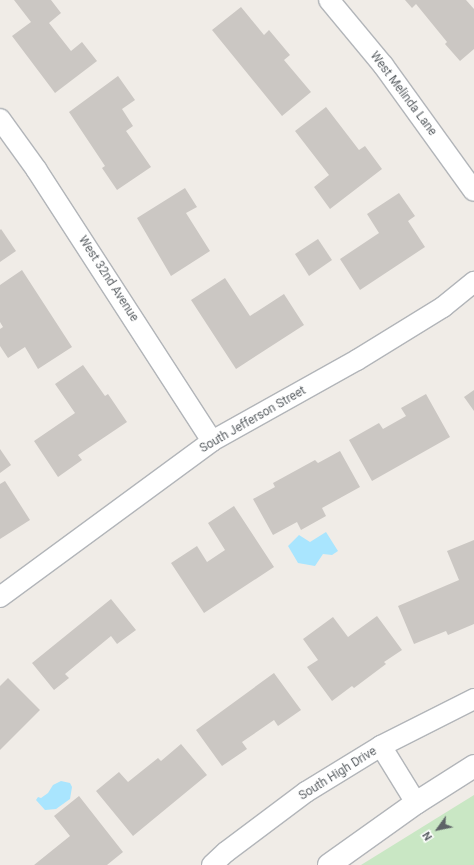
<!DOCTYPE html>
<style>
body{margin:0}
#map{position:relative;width:474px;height:865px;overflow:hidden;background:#f0ece7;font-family:Roboto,sans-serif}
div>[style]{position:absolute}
.green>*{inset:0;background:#c9e7c4}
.water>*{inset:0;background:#a9e5fe}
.building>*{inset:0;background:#cbc7c3}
.roads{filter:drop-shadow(1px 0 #b2b5b9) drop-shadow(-1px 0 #b2b5b9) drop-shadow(0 1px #b2b5b9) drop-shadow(0 -1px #b2b5b9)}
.minor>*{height:20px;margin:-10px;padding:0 10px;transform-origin:10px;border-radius:10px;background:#fff}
.secondary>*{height:22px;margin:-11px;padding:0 11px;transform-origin:11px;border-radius:11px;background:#fff}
span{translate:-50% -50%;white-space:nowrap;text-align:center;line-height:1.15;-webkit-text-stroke:3px #fff;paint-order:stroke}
.street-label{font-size:12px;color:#5e6367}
.north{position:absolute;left:418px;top:809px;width:40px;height:40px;-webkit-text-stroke:3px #fff;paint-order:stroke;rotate:237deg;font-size:11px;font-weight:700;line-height:16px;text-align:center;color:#5e6367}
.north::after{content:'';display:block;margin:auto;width:14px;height:18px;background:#5e6367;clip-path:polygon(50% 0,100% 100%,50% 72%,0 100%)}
</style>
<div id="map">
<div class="green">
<div style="clip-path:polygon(474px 795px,474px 865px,361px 865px)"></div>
</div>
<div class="water">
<div style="clip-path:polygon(326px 532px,338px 551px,332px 555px,323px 554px,315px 566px,298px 563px,288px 546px,299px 535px,310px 542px)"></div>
<div style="clip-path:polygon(61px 781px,70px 783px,72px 787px,70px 799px,56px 809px,45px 810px,36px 800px,38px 797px,41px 798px,48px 793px,53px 785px)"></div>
</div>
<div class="building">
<div style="clip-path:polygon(14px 0,51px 0,61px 13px,49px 23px,71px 51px,82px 42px,97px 61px,55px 93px,12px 36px,31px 22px)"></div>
<div style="clip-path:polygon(405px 0,466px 0,474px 9px,474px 49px,460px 61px,445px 44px,447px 42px,416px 4px,412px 8px)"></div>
<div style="clip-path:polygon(241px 7px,264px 35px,269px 30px,290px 55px,284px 60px,311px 92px,282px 116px,212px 30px)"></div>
<div style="clip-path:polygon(118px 76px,135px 100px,122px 109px,133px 126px,126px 131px,151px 167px,117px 190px,102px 168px,105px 166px,69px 112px)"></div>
<div style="clip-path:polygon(326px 107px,359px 150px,365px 146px,382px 169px,330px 209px,314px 187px,329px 175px,295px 131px)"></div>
<div style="clip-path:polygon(185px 188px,197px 207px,186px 213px,210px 251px,171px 276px,137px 218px)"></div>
<div style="clip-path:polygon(399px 193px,415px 216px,408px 221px,425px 247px,360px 290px,340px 259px,379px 233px,367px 214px)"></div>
<div style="clip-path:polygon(1px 229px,16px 251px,0 262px,0 230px)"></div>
<div style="clip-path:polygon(318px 239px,332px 260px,309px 276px,295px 254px)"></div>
<div style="clip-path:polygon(22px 270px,72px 347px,38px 369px,25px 347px,8px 358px,0 346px,0 329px,3px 327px,0 322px,0 285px)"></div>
<div style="clip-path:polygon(225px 278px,250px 316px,284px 294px,304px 325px,236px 369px,191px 300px)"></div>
<div style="clip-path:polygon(83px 365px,105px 396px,108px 394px,127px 422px,78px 455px,82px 460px,58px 477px,34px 441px,75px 413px,55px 384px)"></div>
<div style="clip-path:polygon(474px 390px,474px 411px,464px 397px)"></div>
<div style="clip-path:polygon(426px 394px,450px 437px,372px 481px,349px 440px,379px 423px,383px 429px,406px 416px,401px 408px)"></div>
<div style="clip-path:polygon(0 449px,11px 465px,0 473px)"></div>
<div style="clip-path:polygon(340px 451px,360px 487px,322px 508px,326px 516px,301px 530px,297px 522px,273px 535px,253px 499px,275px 487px,273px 483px,315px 460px,318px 463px)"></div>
<div style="clip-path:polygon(5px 481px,30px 520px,0 539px,0 484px)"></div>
<div style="clip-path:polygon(234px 506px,274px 567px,204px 613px,171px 563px,197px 546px,207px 562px,225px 550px,208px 523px)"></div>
<div style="clip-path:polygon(474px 540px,474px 624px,448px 635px,446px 631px,414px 644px,398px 606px,459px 580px,447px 551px)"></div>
<div style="clip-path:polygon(111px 599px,136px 630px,117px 644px,111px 636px,65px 674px,69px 678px,54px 690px,32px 663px)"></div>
<div style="clip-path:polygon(377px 616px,402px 650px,384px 662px,386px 664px,354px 688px,352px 686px,332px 701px,307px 667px,318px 660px,303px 639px,333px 617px,348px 637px)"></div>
<div style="clip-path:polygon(274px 673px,301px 710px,278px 726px,274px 720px,242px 742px,247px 749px,222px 766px,196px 730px)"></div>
<div style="clip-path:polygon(8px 678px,40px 710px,0 750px,0 686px)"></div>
<div style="clip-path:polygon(181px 744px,207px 775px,133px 836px,96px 791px,119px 772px,128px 782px,158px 758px,161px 761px)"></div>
<div style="clip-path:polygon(79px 796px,123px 852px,107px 865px,34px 865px,70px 836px,54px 816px)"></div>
</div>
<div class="roads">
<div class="minor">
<div style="left:329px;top:0;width:85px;rotate:50.3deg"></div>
<div style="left:383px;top:65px;width:155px;rotate:54.2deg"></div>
<div style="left:0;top:119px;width:62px;rotate:54.2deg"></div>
<div style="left:36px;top:169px;width:324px;rotate:57.1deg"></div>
<div style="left:0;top:597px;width:263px;rotate:-36.3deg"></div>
<div style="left:212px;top:441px;width:166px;rotate:-29.2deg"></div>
<div style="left:357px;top:360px;width:101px;rotate:-31.6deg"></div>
<div style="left:443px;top:307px;width:40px;rotate:-39deg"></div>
<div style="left:381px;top:746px;width:67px;rotate:58.4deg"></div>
<div style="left:212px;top:865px;width:19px;rotate:-43deg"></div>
<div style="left:226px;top:852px;width:100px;rotate:-36.9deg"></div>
<div style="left:306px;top:792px;width:88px;rotate:-31.5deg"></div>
<div style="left:381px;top:746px;width:104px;rotate:-26.8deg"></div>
</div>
<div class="secondary">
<div style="left:329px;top:865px;width:107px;rotate:-35.5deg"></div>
<div style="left:416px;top:803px;width:69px;rotate:-32.5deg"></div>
</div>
</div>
<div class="street-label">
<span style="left:403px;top:94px;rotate:53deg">West Melinda Lane</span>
<span style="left:108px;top:279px;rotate:57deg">West 32nd Avenue</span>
<span style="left:253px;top:420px;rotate:-30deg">South Jefferson Street</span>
<span style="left:338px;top:774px;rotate:-32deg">South High Drive</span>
</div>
<div class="north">N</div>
</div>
